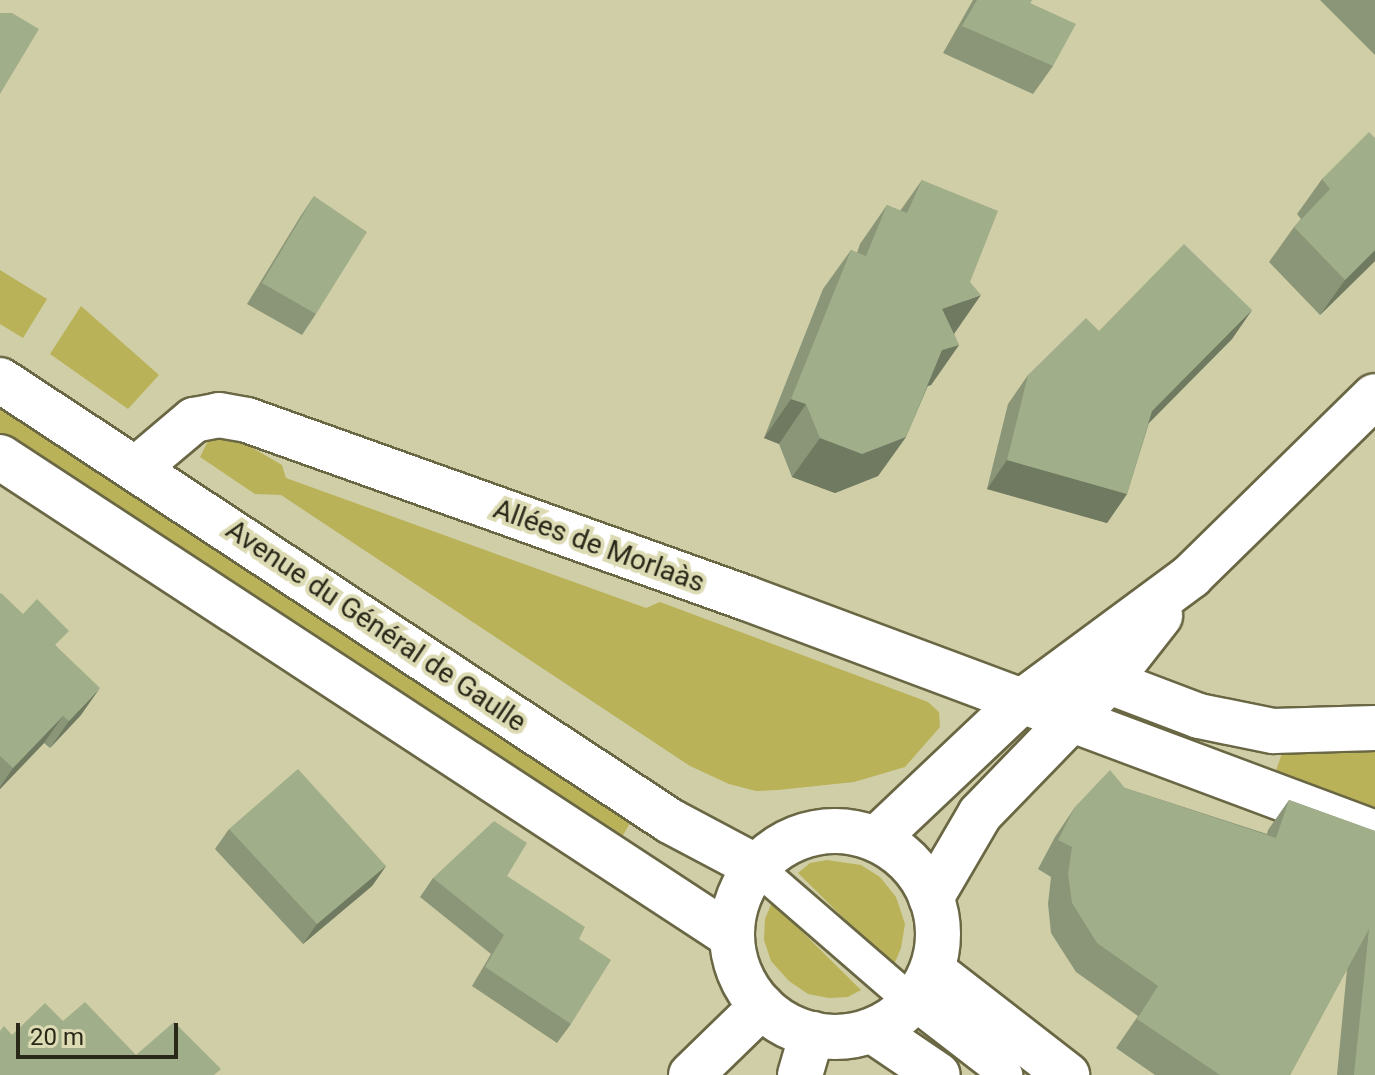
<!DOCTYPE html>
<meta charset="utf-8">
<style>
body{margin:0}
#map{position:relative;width:1375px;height:1075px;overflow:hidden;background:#d0cea7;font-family:Roboto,sans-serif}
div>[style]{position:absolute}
.green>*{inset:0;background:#b9b258}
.roads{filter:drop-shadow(2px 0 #6a6744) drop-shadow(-2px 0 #6a6744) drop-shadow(0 2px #6a6744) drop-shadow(0 -2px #6a6744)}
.lane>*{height:32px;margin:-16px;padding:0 16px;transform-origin:16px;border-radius:16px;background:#fff}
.street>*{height:44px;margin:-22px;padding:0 22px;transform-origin:22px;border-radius:22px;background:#fff}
.secondary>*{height:44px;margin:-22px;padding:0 22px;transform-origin:22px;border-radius:22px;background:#fff}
.secondary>.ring{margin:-22px;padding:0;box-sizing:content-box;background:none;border:44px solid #fff;border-radius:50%}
.wall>*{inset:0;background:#8a9677}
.shaded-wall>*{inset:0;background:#707a61}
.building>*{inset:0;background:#a0ae8a}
span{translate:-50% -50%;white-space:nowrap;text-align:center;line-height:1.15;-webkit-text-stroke:8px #dddbb4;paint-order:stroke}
.street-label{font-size:28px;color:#292819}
.scale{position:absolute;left:16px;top:1023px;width:162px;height:36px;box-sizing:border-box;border:4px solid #292819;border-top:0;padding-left:10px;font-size:24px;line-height:28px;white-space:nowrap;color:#292819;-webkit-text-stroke:6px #dddbb4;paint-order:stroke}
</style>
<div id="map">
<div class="green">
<div style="clip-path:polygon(0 270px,47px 299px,23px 338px,0 324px)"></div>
<div style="clip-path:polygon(81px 306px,159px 375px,128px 409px,50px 354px)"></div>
<div style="clip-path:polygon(0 397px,635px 815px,617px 845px,0 440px)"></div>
<div style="clip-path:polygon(216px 436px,237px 439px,282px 465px,286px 478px,646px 608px,660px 602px,928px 702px,939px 712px,940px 727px,905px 767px,854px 782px,778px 790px,756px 791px,729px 784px,690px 766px,281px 495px,255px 494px,200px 457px,208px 441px)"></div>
<div style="clip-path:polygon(1286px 742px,1375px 742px,1375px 812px,1274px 776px)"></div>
<div style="clip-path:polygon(827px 860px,861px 865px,880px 877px,896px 897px,905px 924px,901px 948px,893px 967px,798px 873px,810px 863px)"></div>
<div style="clip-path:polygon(772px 902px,861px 990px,848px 997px,829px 998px,808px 994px,789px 981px,771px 961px,764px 940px,765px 919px)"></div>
</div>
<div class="roads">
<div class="lane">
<div style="left:755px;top:866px;width:209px;rotate:40.9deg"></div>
<div style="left:913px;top:1003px;width:118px;rotate:37.7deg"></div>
</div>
<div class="street">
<div style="left:800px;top:1075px;width:43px;rotate:-73.7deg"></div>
</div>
<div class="secondary">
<div style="left:0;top:380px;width:802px;rotate:33.35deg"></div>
<div style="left:670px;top:821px;width:96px;rotate:27.9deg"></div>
<div style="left:0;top:457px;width:873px;rotate:33.22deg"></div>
<div style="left:137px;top:468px;width:75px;rotate:-40.1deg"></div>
<div style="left:194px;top:420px;width:25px;rotate:-11deg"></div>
<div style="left:219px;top:415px;width:28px;rotate:10deg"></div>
<div style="left:247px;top:420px;width:530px;rotate:19.63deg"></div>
<div style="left:746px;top:598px;width:671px;rotate:20.49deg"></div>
<div style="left:1083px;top:672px;width:124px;rotate:20.8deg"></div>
<div style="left:1199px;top:716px;width:76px;rotate:11.5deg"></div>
<div style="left:1273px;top:731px;width:102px;rotate:-1.7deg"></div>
<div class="ring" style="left:732px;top:831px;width:162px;height:162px"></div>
<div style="left:876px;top:839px;width:199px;rotate:-43.4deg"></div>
<div style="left:1021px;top:702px;width:212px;rotate:-36.5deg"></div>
<div style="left:1191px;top:576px;width:257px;rotate:-44.4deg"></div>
<div style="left:931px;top:898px;width:97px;rotate:-59.7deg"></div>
<div style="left:980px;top:814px;width:185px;rotate:-45.9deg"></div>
<div style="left:1109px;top:681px;width:83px;rotate:-51.9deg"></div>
<div style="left:933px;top:971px;width:170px;rotate:37.8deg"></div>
<div style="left:873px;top:1031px;width:78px;rotate:34.1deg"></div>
<div style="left:691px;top:1075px;width:99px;rotate:-44.2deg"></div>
</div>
</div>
<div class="wall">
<div style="clip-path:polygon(973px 0,1032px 0,1030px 3px,1053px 66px,1033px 94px,943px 53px)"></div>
<div style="clip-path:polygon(1320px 0,1375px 0,1375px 55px)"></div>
<div style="clip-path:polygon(1375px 138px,1375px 261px,1320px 315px,1269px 262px,1294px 227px,1301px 219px,1297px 214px,1322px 179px)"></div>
<div style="clip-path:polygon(922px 180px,970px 282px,954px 334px,959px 345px,931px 385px,928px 386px,906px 437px,878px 476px,835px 493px,792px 477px,779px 444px,764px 438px,823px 289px,851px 250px,857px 253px,860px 244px,887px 205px,900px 211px)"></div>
<div style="clip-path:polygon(314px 196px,316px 314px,302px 335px,247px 304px,300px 217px)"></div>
<div style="clip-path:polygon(1252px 310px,1232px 339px,1149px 423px,1127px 494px,1107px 523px,987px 489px,1008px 404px,1028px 375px,1099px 331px)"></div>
<div style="clip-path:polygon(0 594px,57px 647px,81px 715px,50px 748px,44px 743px,0 789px)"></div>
<div style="clip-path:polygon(1125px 788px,1267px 834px,1268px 830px,1289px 800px,1375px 831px,1375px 1075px,1337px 1075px,1347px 969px,1290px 1075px,1155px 1075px,1116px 1048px,1138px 1016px,1076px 972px,1051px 933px,1048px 904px,1051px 877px,1038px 869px,1055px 837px,1075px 807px)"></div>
<div style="clip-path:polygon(229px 829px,386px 866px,372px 886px,303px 944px,215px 849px)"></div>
<div style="clip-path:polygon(507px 876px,579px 939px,571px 1024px,557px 1043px,472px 986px,491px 954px,420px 897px,433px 878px)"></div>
</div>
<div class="shaded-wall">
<div style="clip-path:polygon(1375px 250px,1375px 261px,1320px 315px,1345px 280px)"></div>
<div style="clip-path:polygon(981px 295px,954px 334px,942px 309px)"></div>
<div style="clip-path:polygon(1252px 310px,1232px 339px,1132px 440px,1152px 411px)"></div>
<div style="clip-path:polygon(959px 345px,931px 385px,915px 390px,942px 350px)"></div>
<div style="clip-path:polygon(791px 399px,806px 404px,779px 444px,764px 438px)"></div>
<div style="clip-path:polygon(906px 437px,878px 476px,835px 493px,792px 477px,820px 438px)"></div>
<div style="clip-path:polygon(1007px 460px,1127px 494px,1107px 523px,987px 489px)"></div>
<div style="clip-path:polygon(100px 688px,81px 715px,50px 748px,69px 721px)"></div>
<div style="clip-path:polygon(63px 716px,44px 743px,0 789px,0 787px,13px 768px)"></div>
<div style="clip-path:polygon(386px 866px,372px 886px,303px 944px,317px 924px)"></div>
</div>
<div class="building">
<div style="clip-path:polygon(977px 0,1032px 0,1030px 3px,1076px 24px,1053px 66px,962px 26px)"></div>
<div style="clip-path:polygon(0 13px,12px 13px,39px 29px,0 94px)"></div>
<div style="clip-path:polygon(1369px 132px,1375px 138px,1375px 250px,1345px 280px,1294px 227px,1330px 189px,1322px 179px)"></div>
<div style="clip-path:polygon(922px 180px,998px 211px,970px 282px,981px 295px,942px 309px,959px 345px,942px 350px,906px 437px,862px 454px,820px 438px,806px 404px,791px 399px,851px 250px,866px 256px,887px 205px,907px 213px)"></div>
<div style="clip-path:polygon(314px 196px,367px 232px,316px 314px,262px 283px)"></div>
<div style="clip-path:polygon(1184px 244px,1252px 310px,1152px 411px,1127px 494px,1007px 460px,1028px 375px,1086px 318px,1099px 331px)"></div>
<div style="clip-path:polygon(1px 593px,23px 614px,37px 599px,69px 631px,55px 645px,100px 688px,69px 721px,63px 716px,13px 768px,0 756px,0 594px)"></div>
<div style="clip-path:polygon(298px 769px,386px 866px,317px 924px,229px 829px)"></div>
<div style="clip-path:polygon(1110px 770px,1125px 788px,1276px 838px,1289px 800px,1375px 831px,1375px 1075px,1354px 1075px,1369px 929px,1290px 1075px,1220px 1075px,1137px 1019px,1158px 986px,1097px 943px,1072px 903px,1068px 874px,1072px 847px,1058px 840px,1075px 807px)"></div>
<div style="clip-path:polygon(494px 821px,527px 843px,507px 876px,585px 927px,579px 939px,611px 960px,571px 1024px,485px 967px,504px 935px,433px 878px)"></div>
<div style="clip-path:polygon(85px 1002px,136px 1055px,174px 1022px,221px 1069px,214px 1075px,0 1075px,0 1031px,4px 1026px,12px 1035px,45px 1003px,63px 1021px)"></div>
</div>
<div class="street-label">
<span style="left:599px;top:546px;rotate:20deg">Allées de Morlaàs</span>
<span style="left:376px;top:626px;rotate:34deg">Avenue du Général de Gaulle</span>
</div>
<div class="scale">20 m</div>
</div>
